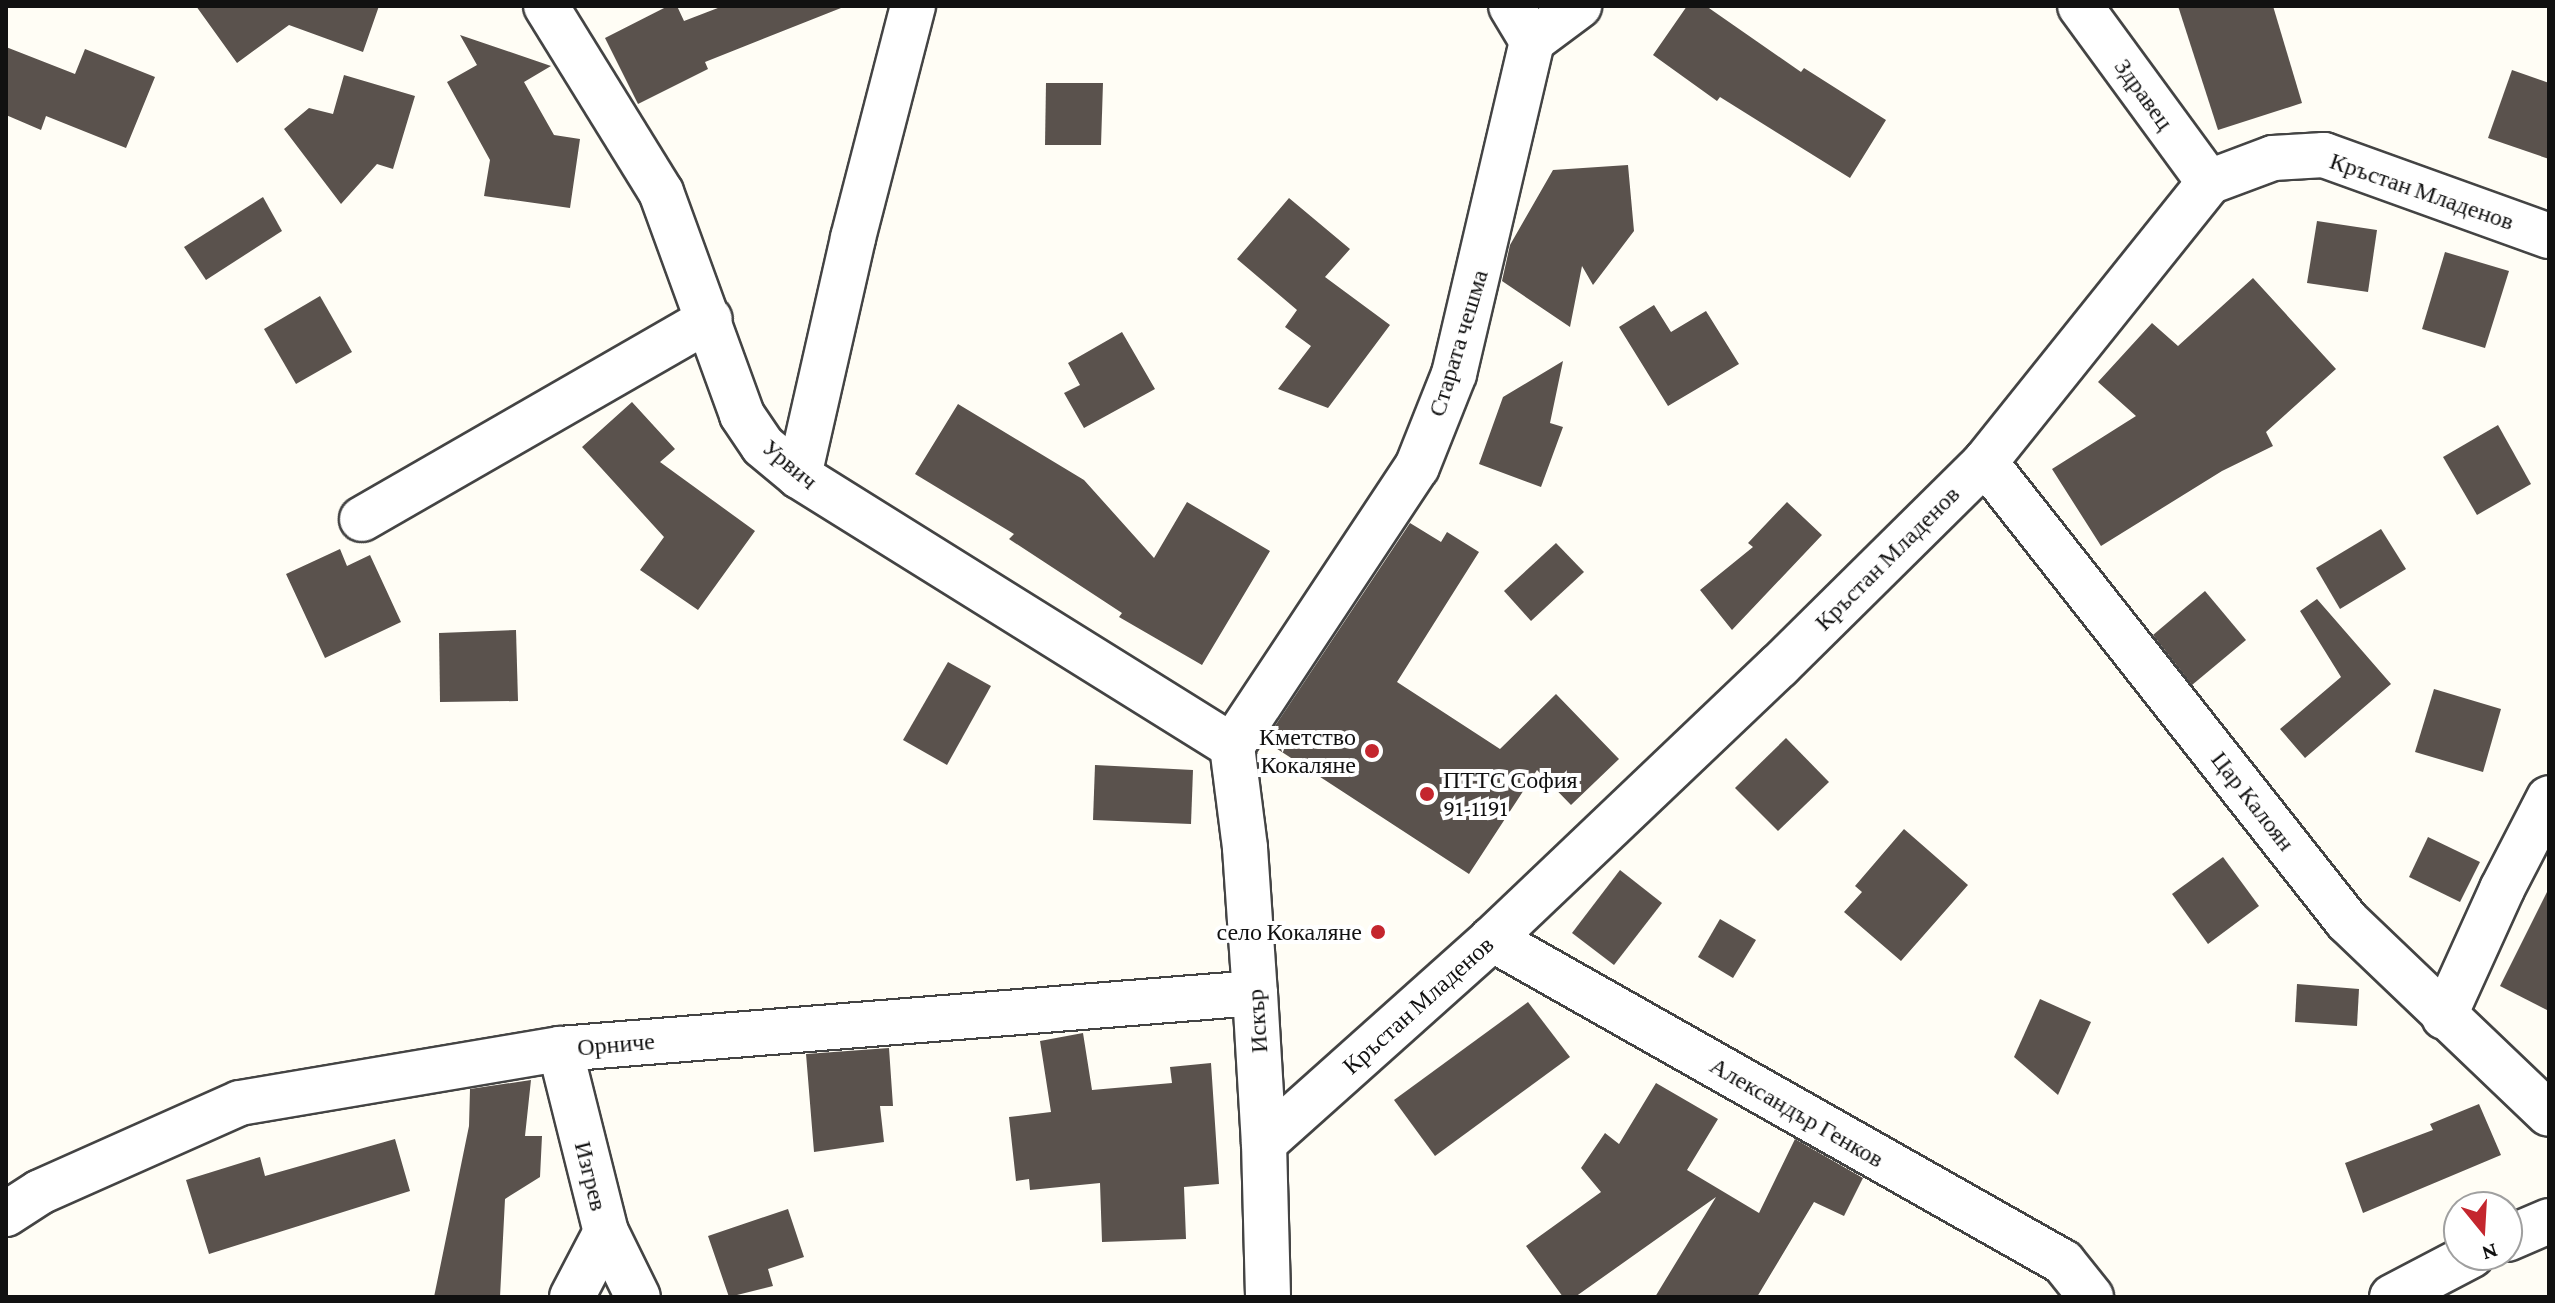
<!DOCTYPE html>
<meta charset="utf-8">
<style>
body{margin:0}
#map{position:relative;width:2555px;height:1303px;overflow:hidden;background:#fffdf5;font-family:"Crimson Pro",serif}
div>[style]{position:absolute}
.building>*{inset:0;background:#5a524d}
.roads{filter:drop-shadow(2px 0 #444) drop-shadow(-2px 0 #444) drop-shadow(0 2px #444) drop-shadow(0 -2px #444)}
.street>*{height:44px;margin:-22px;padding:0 22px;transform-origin:22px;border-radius:22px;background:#fff}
.dots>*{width:22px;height:22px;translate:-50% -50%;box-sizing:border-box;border:4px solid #fff;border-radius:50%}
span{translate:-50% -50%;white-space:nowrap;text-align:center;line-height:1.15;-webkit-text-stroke:8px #fff;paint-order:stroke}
.street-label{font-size:24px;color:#111}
.poi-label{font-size:24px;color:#111}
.right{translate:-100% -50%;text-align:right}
.left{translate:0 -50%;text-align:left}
.frame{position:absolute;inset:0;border:8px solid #111;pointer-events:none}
.north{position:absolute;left:2443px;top:1191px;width:80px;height:80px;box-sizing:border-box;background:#fff;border:2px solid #a0a0a0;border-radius:50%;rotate:162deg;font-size:22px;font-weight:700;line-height:32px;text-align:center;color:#111}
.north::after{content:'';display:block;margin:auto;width:28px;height:36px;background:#c4262e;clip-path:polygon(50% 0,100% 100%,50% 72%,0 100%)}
</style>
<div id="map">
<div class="building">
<div style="clip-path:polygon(196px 6px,379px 6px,363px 52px,289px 25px,237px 63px)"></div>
<div style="clip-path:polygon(668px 6px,677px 6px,684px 21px,723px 6px,841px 8px,705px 62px,708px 69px,638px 104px,605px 38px)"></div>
<div style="clip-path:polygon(1687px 6px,1706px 6px,1801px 72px,1804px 68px,1886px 120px,1850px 178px,1720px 97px,1717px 101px,1653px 55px)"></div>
<div style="clip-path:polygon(2178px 6px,2273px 6px,2302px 103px,2218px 130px)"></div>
<div style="clip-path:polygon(460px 35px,551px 66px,524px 82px,554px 135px,580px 139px,570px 208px,484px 196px,490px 160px,447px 82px,477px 65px)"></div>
<div style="clip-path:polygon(6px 47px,75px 74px,85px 49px,155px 77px,126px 148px,46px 116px,41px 130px,6px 115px)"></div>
<div style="clip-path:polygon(2512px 70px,2549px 83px,2549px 159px,2488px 138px)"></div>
<div style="clip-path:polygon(344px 75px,415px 96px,393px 169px,377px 164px,341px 204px,284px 129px,309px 108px,333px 114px)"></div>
<div style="clip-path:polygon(1046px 83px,1103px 83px,1101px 145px,1045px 145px)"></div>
<div style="clip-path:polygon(1628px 165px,1634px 231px,1593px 285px,1582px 266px,1570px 327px,1502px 281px,1510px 245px,1553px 170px)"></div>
<div style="clip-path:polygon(263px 197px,282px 231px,206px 280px,184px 247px)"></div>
<div style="clip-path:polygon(1289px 198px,1350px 249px,1325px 277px,1390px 325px,1328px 408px,1278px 389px,1311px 346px,1285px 327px,1297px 310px,1237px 259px)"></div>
<div style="clip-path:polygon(2317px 221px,2377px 230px,2368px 292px,2307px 283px)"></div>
<div style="clip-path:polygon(2445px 252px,2509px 271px,2485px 348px,2422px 329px)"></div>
<div style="clip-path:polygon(2253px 278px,2336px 369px,2266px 432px,2273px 446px,2222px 471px,2101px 546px,2052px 469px,2136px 416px,2098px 382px,2152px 323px,2178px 346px)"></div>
<div style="clip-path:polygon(320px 296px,352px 352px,296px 384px,264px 329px)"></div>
<div style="clip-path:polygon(1654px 305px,1671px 332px,1706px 311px,1739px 364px,1668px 406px,1619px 327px)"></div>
<div style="clip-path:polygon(1122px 332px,1155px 389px,1084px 428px,1064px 393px,1080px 385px,1068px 363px)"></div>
<div style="clip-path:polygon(1563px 361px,1550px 423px,1563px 427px,1541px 487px,1479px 464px,1503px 397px)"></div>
<div style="clip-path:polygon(632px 402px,675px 449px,660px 462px,755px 531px,698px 610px,640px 570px,664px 537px,582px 447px)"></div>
<div style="clip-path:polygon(958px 404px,1084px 480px,1154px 558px,1187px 502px,1270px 551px,1202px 665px,1119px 617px,1122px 613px,1009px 539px,1014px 534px,915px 474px)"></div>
<div style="clip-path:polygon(2498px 425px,2531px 484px,2477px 515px,2443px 457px)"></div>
<div style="clip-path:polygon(1787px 502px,1822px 535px,1732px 630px,1700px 590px,1753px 547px,1748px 543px)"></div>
<div style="clip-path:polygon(1410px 523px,1441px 542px,1447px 532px,1479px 552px,1397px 682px,1500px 749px,1556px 694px,1619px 759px,1571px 805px,1537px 770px,1469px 874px,1265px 741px)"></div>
<div style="clip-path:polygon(2381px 529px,2406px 569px,2340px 609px,2316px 568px)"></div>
<div style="clip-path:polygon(1556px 543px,1584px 572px,1531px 621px,1504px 591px)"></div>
<div style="clip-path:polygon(340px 549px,347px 566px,370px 555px,401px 622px,325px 658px,286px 574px)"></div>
<div style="clip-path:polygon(2205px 591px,2246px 640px,2192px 685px,2153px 635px)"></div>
<div style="clip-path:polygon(2317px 599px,2391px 684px,2305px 758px,2280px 729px,2341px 677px,2300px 611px)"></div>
<div style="clip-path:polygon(516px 630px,518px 701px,440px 702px,439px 633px)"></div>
<div style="clip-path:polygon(948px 662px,991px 686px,947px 765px,903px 740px)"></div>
<div style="clip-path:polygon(2434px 689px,2501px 709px,2483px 772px,2415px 752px)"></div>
<div style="clip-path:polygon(1786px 738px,1829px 782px,1778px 831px,1735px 788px)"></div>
<div style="clip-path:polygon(1095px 765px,1193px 770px,1191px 824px,1093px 820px)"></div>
<div style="clip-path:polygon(1904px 829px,1968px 885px,1901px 961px,1844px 912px,1862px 892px,1855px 886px)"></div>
<div style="clip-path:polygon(2428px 837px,2480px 862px,2460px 902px,2409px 877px)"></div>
<div style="clip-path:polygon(2223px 857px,2259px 906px,2208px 944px,2172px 894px)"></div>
<div style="clip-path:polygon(1620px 870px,1662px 903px,1614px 965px,1572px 933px)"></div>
<div style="clip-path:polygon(2549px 888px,2549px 1011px,2500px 986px)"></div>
<div style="clip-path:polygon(1720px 919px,1756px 940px,1733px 978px,1698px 957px)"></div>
<div style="clip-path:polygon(2297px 984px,2359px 989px,2357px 1026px,2295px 1022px)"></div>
<div style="clip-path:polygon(2040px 999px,2091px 1022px,2058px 1095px,2014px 1057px)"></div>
<div style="clip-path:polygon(1528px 1002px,1570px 1057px,1435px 1156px,1394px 1100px)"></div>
<div style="clip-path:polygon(1083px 1033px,1092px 1090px,1172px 1083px,1170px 1067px,1211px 1063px,1219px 1184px,1184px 1187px,1186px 1239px,1102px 1242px,1100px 1183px,1030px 1190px,1029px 1179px,1016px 1181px,1009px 1117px,1051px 1112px,1040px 1041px)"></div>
<div style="clip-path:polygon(889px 1048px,893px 1106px,880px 1106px,884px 1142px,814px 1152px,806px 1054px)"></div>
<div style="clip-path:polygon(531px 1080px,525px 1136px,542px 1136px,540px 1177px,505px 1199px,500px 1297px,434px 1297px,469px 1126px,470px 1089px)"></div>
<div style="clip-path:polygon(1656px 1083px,1718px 1119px,1687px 1170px,1759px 1213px,1795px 1139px,1863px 1178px,1844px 1216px,1814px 1202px,1757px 1297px,1655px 1297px,1716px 1197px,1575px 1297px,1563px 1297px,1526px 1246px,1601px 1192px,1581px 1168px,1605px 1133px,1619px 1144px)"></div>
<div style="clip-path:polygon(2479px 1104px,2501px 1155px,2363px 1213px,2345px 1163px,2433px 1130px,2430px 1124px)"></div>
<div style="clip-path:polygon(395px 1139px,410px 1191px,209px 1254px,186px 1180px,260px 1157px,265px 1176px)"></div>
<div style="clip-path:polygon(788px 1209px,804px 1257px,768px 1269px,773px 1286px,729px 1297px,708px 1236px)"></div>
</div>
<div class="roads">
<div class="street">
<div style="left:546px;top:6px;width:219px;rotate:58.3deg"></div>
<div style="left:661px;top:192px;width:237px;rotate:70deg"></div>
<div style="left:742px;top:415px;width:37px;rotate:56deg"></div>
<div style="left:763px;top:446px;width:47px;rotate:39.8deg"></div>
<div style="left:799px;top:476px;width:510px;rotate:31.95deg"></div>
<div style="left:1511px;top:6px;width:41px;rotate:59deg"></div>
<div style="left:2080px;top:6px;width:218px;rotate:53.8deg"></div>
<div style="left:1985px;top:462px;width:585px;rotate:51.74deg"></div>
<div style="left:2347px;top:921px;width:279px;rotate:43.7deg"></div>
<div style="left:799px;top:476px;width:244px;rotate:-77.2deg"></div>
<div style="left:853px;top:238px;width:240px;rotate:-75.5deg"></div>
<div style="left:362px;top:519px;width:401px;rotate:-29.9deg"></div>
<div style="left:1232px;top:746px;width:335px;rotate:-56.5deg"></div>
<div style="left:1417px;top:467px;width:100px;rotate:-68.3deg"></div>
<div style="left:1454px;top:374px;width:342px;rotate:-76.8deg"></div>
<div style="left:1532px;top:41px;width:59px;rotate:-36.7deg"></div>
<div style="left:1232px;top:746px;width:103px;rotate:82.7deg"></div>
<div style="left:1245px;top:848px;width:145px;rotate:86.1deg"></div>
<div style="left:1255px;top:993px;width:150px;rotate:86.6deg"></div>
<div style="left:1264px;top:1143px;width:154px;rotate:88.5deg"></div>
<div style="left:1492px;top:939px;width:656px;rotate:29.5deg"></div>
<div style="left:2063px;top:1262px;width:45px;rotate:51.3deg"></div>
<div style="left:2444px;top:1017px;width:141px;rotate:-65.6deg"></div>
<div style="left:2502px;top:889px;width:102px;rotate:-62.7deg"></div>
<div style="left:560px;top:1049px;width:189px;rotate:75.9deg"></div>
<div style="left:606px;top:1232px;width:72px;rotate:63.8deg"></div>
<div style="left:1264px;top:1143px;width:306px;rotate:-41.8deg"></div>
<div style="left:1492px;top:939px;width:396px;rotate:-43.6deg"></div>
<div style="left:1779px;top:666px;width:290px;rotate:-44.7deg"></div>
<div style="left:1985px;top:462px;width:359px;rotate:-51.3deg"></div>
<div style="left:2209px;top:182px;width:68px;rotate:-20.6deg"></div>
<div style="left:2273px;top:158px;width:51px;rotate:-3.4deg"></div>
<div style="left:2324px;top:155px;width:239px;rotate:19.8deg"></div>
<div style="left:6px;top:1214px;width:40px;rotate:-32.9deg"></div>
<div style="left:40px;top:1192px;width:219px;rotate:-24deg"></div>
<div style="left:240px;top:1103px;width:325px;rotate:-9.6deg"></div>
<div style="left:560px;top:1049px;width:697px;rotate:-4.61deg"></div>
<div style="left:2507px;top:1239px;width:46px;rotate:-23.2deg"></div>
<div style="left:572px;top:1297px;width:73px;rotate:-62.4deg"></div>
<div style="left:2392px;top:1297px;width:90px;rotate:-27.7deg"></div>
</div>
</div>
<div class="dots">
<div style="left:1372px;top:751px;background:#c4262e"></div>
<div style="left:1427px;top:794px;background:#c4262e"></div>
<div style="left:1378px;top:932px;background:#c4262e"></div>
</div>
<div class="street-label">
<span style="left:2144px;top:94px;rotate:54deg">Здравец</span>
<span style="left:2422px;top:191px;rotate:19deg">Кръстан Младенов</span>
<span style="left:1458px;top:343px;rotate:-73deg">Старата чешма</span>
<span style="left:790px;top:464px;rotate:40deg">Урвич</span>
<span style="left:1887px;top:558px;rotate:-45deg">Кръстан Младенов</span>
<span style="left:2253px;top:801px;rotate:52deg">Цар Калоян</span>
<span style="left:1418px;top:1005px;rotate:-42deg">Кръстан Младенов</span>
<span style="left:1257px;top:1021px;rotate:-94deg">Искър</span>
<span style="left:616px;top:1044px;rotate:-5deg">Орниче</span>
<span style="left:1797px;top:1112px;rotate:30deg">Александър Генков</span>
<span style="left:591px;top:1176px;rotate:76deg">Изгрев</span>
</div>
<div class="poi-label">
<span class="right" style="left:1356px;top:751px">Кметство<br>Кокаляне</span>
<span class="left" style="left:1443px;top:794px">ПТТС София<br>91-1191</span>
<span class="right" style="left:1362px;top:932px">село Кокаляне</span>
</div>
<div class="frame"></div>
<div class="north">N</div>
</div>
